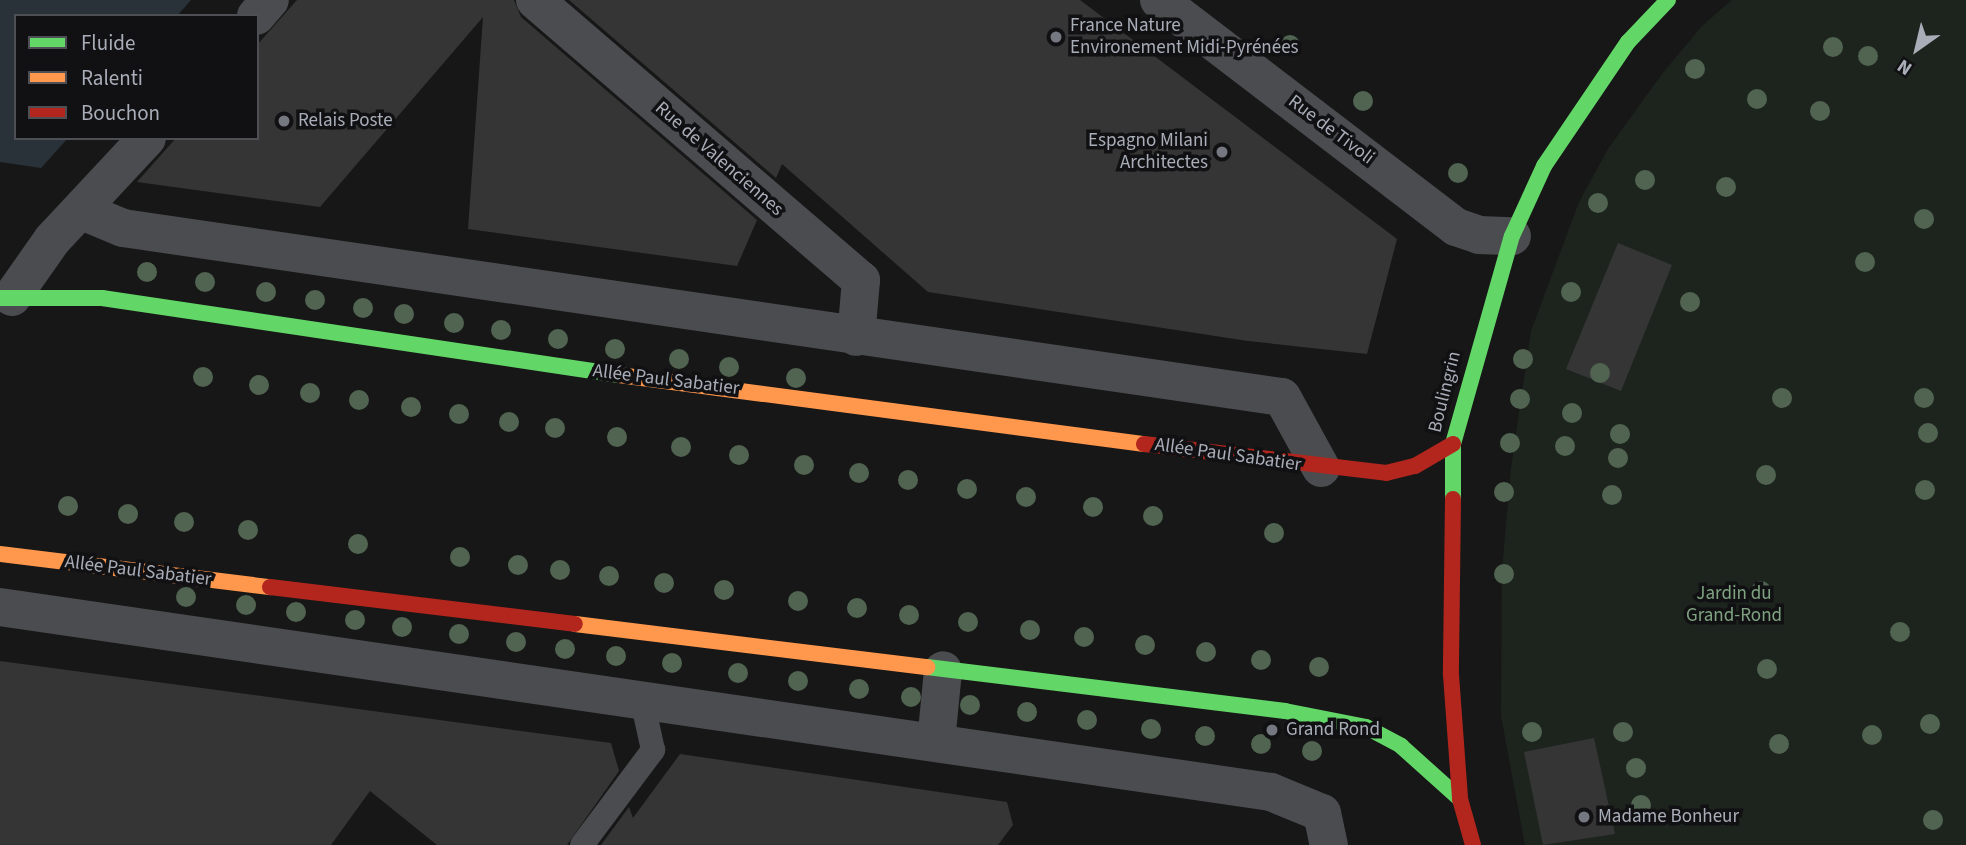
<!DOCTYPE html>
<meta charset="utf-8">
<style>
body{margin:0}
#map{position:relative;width:1966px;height:845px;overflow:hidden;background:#171717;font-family:"Source Sans 3",sans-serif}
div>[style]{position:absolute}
.green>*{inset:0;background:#1d241e}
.water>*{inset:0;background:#2a3239}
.building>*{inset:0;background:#353536}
.lane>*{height:24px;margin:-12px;padding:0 12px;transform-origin:12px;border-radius:12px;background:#4b4c50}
.street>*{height:38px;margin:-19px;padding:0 19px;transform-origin:19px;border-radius:19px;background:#4b4c50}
.fast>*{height:16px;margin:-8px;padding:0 8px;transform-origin:8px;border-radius:8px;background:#63d668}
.slow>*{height:16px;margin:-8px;padding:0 8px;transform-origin:8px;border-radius:8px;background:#ff974d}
.jam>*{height:16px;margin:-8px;padding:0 8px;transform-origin:8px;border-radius:8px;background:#b3261e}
.trees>*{width:20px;height:20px;margin:-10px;border-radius:50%;background:#506451}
.dots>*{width:19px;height:19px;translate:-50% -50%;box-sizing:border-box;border:4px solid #111113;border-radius:50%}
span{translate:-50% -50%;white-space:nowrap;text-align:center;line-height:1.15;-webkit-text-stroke:7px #111113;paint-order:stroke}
.poi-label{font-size:19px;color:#a8adb8}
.left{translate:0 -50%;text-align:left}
.right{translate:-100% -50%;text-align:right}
.street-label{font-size:19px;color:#a8adb8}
.park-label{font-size:19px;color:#7fa381}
.legend{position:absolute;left:14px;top:14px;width:245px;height:126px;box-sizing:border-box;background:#111113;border:2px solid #4d4f55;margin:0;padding:9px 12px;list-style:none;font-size:21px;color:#a8adb8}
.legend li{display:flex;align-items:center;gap:14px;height:35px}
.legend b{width:35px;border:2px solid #4d4f55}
.north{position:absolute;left:1882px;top:14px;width:70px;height:70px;-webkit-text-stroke:5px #111113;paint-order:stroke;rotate:214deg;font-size:19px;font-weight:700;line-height:28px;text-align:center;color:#a8adb8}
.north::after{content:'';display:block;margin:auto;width:24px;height:32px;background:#a8adb8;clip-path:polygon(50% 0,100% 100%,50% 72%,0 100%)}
</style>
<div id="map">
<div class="green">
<div style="clip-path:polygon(1732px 0,1966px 0,1966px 845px,1525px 845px,1501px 716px,1502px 570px,1511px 468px,1531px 331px,1579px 202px,1608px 149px,1662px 74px,1703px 25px)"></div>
</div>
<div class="water">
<div style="clip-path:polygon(0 0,191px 0,177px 16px,16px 16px,16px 138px,68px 138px,41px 168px,0 162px)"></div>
</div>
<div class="building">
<div style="clip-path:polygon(297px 0,514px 0,521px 17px,757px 220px,737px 266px,468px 229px,483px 17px,320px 207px,137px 182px,176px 138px,257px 138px,257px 45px)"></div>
<div style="clip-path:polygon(569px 0,1080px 0,1397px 239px,1367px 354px,1248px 341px,928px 292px,782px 164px,776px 178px)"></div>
<div style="clip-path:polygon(1618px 243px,1672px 265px,1621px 391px,1566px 369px)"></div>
<div style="clip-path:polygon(0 661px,611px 743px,619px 771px,567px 845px,437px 845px,370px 791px,331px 845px,0 845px)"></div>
<div style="clip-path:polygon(1594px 738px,1615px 834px,1543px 845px,1524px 752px)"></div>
<div style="clip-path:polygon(680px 754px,1007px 802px,1013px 825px,998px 845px,601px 845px,629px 807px,633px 818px)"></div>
</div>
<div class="lane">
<div style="left:582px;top:845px;width:119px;rotate:-53.2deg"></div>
<div style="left:653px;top:750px;width:51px;rotate:-102.4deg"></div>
</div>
<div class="street">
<div style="left:535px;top:0;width:430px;rotate:40.7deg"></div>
<div style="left:861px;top:280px;width:57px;rotate:95deg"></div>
<div style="left:1159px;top:0;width:374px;rotate:37.4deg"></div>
<div style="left:1456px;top:227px;width:24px;rotate:19deg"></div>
<div style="left:1479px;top:235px;width:33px;rotate:2deg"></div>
<div style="left:256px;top:16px;width:21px;rotate:-49deg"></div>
<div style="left:82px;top:211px;width:44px;rotate:22.5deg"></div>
<div style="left:123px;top:228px;width:1171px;rotate:8.3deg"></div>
<div style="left:1282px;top:397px;width:81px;rotate:61.2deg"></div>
<div style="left:12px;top:297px;width:70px;rotate:-54.9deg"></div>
<div style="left:52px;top:240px;width:139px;rotate:-47deg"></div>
<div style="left:0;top:607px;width:1284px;rotate:8.28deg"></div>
<div style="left:1271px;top:792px;width:55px;rotate:22.4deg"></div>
<div style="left:1322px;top:813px;width:33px;rotate:78deg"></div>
<div style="left:936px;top:742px;width:72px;rotate:-84.4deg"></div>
</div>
<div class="fast">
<div style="left:0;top:298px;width:102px"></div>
<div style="left:102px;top:298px;width:523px;rotate:8.47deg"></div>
<div style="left:1453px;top:499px;width:55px;rotate:-90deg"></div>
<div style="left:1453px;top:444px;width:216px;rotate:-74.2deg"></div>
<div style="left:1512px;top:236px;width:77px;rotate:-65.4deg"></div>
<div style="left:1544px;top:166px;width:150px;rotate:-55.9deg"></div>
<div style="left:1628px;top:42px;width:58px;rotate:-46.4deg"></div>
<div style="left:927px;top:667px;width:361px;rotate:7deg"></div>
<div style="left:1285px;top:711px;width:83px;rotate:11.2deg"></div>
<div style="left:1366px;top:727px;width:40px;rotate:28deg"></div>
<div style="left:1401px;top:746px;width:79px;rotate:41.9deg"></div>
</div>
<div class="slow">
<div style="left:619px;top:375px;width:530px;rotate:7.49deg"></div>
<div style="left:0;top:554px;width:272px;rotate:7deg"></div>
<div style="left:575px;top:624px;width:355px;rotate:7deg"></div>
</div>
<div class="jam">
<div style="left:1144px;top:444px;width:244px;rotate:6.8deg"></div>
<div style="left:1386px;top:473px;width:30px;rotate:-14deg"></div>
<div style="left:1415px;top:466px;width:44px;rotate:-30.1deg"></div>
<div style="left:1453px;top:499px;width:176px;rotate:90.7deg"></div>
<div style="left:1451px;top:675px;width:124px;rotate:85.8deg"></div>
<div style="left:1460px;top:799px;width:48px;rotate:74.2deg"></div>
<div style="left:270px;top:587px;width:307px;rotate:6.9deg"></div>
</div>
<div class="trees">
<div style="left:1290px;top:45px"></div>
<div style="left:1833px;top:47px"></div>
<div style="left:1868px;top:56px"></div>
<div style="left:1695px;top:69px"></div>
<div style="left:1757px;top:99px"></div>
<div style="left:1363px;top:101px"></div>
<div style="left:1820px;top:111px"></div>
<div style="left:1458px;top:173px"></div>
<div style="left:1645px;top:180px"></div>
<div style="left:1726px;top:187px"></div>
<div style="left:1598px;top:203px"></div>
<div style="left:1924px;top:219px"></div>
<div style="left:1865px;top:262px"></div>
<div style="left:147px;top:272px"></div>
<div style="left:205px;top:282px"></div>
<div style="left:266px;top:292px"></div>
<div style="left:1571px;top:292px"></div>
<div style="left:315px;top:300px"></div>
<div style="left:1690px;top:302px"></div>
<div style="left:363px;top:308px"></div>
<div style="left:404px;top:314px"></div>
<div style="left:454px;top:323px"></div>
<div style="left:501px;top:330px"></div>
<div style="left:558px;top:339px"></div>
<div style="left:615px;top:349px"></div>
<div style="left:679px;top:359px"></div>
<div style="left:1523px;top:359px"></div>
<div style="left:729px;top:367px"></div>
<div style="left:1600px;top:373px"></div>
<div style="left:203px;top:377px"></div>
<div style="left:796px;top:378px"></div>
<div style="left:259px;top:385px"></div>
<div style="left:310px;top:393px"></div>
<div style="left:1782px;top:398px"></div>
<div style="left:1924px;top:398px"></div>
<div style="left:1520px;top:399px"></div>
<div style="left:359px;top:400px"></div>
<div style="left:411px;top:407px"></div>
<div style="left:1572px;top:413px"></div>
<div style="left:459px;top:414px"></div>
<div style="left:509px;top:422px"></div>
<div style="left:555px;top:428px"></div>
<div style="left:1928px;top:433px"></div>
<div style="left:1620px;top:434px"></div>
<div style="left:617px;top:437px"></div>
<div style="left:1510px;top:443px"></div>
<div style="left:1565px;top:446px"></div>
<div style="left:681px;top:447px"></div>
<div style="left:739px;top:455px"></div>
<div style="left:1618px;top:458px"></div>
<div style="left:804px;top:465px"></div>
<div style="left:859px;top:473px"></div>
<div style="left:1766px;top:475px"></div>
<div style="left:908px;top:480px"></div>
<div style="left:967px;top:489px"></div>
<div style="left:1925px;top:490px"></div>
<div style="left:1504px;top:492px"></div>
<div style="left:1612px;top:495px"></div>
<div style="left:1026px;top:497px"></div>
<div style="left:68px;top:506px"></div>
<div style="left:1093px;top:507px"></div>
<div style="left:128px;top:514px"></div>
<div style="left:1153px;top:516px"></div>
<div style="left:184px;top:522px"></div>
<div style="left:248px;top:530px"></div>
<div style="left:1274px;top:533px"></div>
<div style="left:358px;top:544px"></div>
<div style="left:460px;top:557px"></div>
<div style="left:518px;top:565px"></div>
<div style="left:560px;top:570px"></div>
<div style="left:1504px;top:574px"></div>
<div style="left:609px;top:576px"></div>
<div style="left:664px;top:583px"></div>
<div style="left:724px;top:590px"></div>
<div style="left:1761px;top:591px"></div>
<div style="left:186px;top:597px"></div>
<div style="left:798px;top:601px"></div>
<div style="left:246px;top:605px"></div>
<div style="left:857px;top:608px"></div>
<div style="left:296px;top:612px"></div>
<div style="left:909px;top:615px"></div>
<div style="left:355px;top:620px"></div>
<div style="left:968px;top:622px"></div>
<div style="left:402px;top:627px"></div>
<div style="left:1030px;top:630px"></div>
<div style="left:1900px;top:632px"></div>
<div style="left:459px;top:634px"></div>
<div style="left:1084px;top:637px"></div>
<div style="left:516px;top:642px"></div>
<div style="left:1145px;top:645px"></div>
<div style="left:565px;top:649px"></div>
<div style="left:1206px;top:652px"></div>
<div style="left:616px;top:656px"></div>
<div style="left:1261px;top:660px"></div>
<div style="left:672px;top:663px"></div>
<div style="left:1319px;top:667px"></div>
<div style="left:1767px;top:669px"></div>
<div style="left:738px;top:673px"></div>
<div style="left:798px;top:681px"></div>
<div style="left:859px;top:689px"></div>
<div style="left:911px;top:697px"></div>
<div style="left:970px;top:705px"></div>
<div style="left:1027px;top:712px"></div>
<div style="left:1087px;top:720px"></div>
<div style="left:1930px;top:724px"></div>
<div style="left:1151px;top:729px"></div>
<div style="left:1532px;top:732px"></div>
<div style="left:1623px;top:732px"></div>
<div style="left:1872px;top:735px"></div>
<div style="left:1205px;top:736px"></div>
<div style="left:1261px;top:744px"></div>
<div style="left:1779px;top:744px"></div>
<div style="left:1312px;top:751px"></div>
<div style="left:1636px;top:768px"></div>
<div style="left:1641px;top:805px"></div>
<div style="left:1933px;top:820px"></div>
</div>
<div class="dots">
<div style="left:1056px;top:37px;background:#757880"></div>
<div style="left:284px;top:121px;background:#757880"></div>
<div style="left:1222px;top:152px;background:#757880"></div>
<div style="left:1272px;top:730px;background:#757880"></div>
<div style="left:1584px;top:817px;background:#757880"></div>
</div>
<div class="poi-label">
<span class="left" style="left:1070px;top:37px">France Nature<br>Environement Midi-Pyrénées</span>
<span class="left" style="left:298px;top:121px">Relais Poste</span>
<span class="right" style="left:1208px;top:152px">Espagno Milani<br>Architectes</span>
<span class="left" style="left:1286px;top:730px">Grand Rond</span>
<span class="left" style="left:1598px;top:817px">Madame Bonheur</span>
</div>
<div class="street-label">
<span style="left:1331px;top:130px;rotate:37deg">Rue de Tivoli</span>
<span style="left:719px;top:159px;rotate:41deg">Rue de Valenciennes</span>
<span style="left:666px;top:380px;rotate:7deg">Allée Paul Sabatier</span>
<span style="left:1445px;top:392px;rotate:-76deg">Boulingrin</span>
<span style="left:1228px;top:455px;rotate:8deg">Allée Paul Sabatier</span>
<span style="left:138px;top:571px;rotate:7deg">Allée Paul Sabatier</span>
</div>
<div class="park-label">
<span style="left:1734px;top:605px">Jardin du<br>Grand-Rond</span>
</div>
<ul class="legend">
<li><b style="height:9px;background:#63d668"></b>Fluide</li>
<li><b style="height:9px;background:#ff974d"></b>Ralenti</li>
<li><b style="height:9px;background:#b3261e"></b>Bouchon</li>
</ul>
<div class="north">N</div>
</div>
